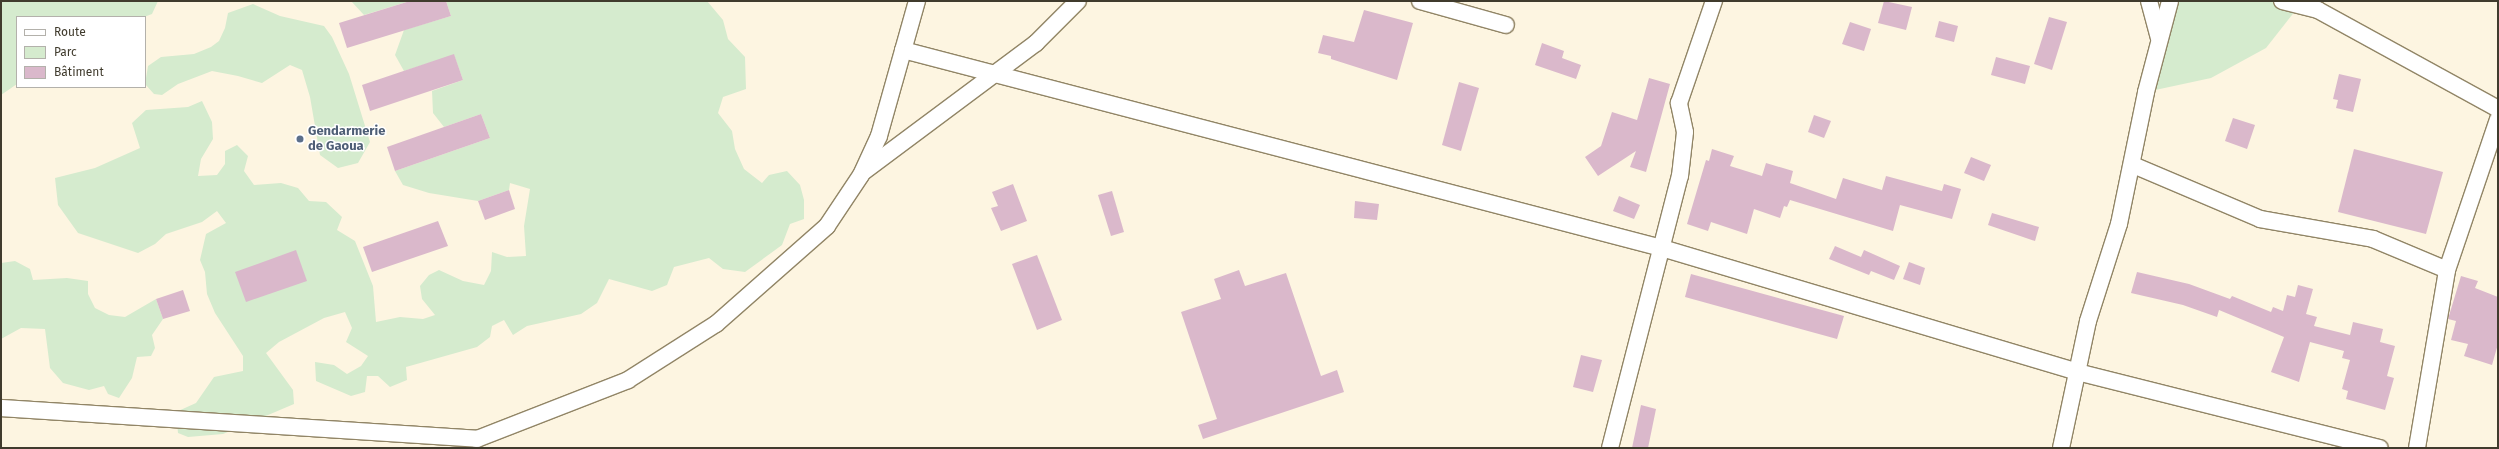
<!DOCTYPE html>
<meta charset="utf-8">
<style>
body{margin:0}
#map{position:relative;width:2499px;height:449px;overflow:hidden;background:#fdf5e1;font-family:"Fira Sans",sans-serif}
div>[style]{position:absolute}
.green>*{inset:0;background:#d5ebce}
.building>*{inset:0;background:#dab8cb}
.roads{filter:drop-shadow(1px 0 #918566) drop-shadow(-1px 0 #918566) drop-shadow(0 1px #918566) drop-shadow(0 -1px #918566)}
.street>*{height:16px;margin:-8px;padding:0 8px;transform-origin:8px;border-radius:8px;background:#fff}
.dots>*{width:11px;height:11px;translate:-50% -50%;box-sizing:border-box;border:2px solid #fff;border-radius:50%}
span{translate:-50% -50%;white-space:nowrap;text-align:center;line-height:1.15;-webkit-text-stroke:3px #fff;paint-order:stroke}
.service-label{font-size:13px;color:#4e5e75;font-weight:700}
.left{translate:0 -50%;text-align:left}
.frame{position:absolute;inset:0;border:2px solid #403b2d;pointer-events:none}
.legend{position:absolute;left:16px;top:16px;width:130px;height:72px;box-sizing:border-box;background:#fff;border:1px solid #b3b1ab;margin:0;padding:5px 7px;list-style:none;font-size:12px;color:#403b2d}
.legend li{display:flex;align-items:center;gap:8px;height:20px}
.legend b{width:20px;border:1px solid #b3b1ab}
</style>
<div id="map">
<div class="green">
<div style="clip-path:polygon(1px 1px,158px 1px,152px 14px,144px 17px,17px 17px,17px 84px,1px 95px)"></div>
<div style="clip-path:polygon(351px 1px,410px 1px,364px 15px)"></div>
<div style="clip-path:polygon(446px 1px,707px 1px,723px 20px,728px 39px,745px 57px,746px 89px,723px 97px,718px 113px,732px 131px,735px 149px,744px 169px,762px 183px,769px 175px,787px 171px,800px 185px,804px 200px,804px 219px,790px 224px,782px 245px,745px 272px,723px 269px,709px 258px,674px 267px,667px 285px,652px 291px,609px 279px,597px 303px,581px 314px,527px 326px,513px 335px,504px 320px,492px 326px,490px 337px,477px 347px,406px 367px,407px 380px,390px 387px,378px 376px,367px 376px,365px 392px,351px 396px,316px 381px,315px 362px,334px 365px,347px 374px,361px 366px,368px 356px,346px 342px,352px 328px,345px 312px,324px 318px,279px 342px,266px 353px,293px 390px,294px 404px,223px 434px,188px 437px,178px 433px,176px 412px,196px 403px,214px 377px,243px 371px,243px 356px,215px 313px,207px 294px,205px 272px,200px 260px,206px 234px,226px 223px,217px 211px,202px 222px,166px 234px,155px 244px,138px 253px,78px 233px,58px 205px,55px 178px,95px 168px,140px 148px,132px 123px,146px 110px,188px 107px,202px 101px,212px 122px,213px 139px,201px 159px,198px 176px,217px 175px,225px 164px,225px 151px,237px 145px,248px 156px,244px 171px,254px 185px,281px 183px,298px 188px,309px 201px,326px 202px,342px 217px,337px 230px,355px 241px,373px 286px,376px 322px,400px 317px,423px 319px,435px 315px,422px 299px,420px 286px,429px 275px,439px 270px,463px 281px,484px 285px,491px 271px,492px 252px,507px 257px,526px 256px,524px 226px,530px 189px,510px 183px,509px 190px,478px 201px,429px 193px,403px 185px,395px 171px,490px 138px,481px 114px,444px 127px,433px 113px,432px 91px,463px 80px,454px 55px,404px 71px,395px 55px,404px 30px,451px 16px)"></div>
<div style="clip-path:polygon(2170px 1px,2303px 1px,2266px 48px,2211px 78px,2146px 92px)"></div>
<div style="clip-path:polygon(253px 4px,280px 16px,324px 26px,332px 37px,349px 74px,370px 142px,358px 163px,338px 168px,320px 155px,310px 97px,302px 70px,290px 65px,262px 83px,238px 76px,212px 71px,178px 84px,162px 95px,154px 94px,145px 84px,148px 66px,161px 57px,194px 54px,211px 47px,219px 41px,225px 28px,228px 13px)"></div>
<div style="clip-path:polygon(15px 261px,30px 269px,33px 280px,67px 278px,88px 281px,88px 294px,95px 308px,109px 315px,125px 317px,156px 299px,163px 319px,152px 335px,155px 348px,151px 356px,137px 357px,132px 378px,119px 398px,108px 394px,104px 386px,89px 390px,63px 383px,50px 368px,45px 329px,21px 328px,1px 339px,1px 263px)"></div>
</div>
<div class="building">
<div style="clip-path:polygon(410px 1px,446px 1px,451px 16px,347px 48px,339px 23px)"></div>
<div style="clip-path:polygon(1884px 1px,1912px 7px,1906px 30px,1878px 23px)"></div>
<div style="clip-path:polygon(1364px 10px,1413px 23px,1397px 80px,1331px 59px,1331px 56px,1318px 53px,1323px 35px,1354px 42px)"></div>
<div style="clip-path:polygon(2049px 17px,2067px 22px,2052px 70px,2034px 64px)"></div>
<div style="clip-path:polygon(1939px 21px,1958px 26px,1954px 42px,1935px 37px)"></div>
<div style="clip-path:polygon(1850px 22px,1871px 29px,1864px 51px,1842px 44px)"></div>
<div style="clip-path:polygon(1542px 43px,1564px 51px,1562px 58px,1581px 65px,1576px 79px,1535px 65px)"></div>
<div style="clip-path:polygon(454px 54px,463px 80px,370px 111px,362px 85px)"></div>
<div style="clip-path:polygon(1996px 57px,2030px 66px,2025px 84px,1991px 75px)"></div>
<div style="clip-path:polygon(2339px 74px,2361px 79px,2353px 112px,2336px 108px,2338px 100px,2333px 99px)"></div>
<div style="clip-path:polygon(1649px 78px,1670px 84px,1646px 172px,1630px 167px,1636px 151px,1598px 176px,1585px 157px,1601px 146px,1612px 112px,1637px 120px)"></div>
<div style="clip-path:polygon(1459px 82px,1479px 88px,1461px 151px,1442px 145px)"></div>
<div style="clip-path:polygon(481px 114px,490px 138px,395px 171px,387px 147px)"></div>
<div style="clip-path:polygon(1814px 115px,1831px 121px,1824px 138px,1808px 132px)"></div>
<div style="clip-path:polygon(2233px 118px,2255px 125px,2247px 149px,2225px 141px)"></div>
<div style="clip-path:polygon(1712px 149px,1734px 156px,1730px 166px,1762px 176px,1766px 163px,1793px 171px,1790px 183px,1836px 199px,1843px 178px,1882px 190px,1886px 176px,1942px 191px,1944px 184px,1961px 189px,1952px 219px,1900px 205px,1893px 231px,1790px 200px,1787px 207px,1784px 206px,1780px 218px,1754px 209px,1747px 234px,1711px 222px,1708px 231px,1687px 224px,1706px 160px,1709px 161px)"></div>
<div style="clip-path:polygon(2354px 149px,2443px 172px,2426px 234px,2338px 212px)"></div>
<div style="clip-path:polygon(1971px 157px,1991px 165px,1984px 181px,1964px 173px)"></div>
<div style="clip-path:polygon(1013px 184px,1027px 221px,1001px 231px,991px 208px,998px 206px,992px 192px)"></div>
<div style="clip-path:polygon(509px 190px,515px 209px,485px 220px,478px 201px)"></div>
<div style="clip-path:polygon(1112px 191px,1124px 232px,1111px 236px,1098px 195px)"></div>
<div style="clip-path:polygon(1619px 196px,1640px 205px,1634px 219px,1613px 211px)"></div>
<div style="clip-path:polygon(1355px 201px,1379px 204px,1377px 220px,1354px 218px)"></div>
<div style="clip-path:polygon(1992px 213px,2039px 227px,2035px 241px,1988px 225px)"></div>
<div style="clip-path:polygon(438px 221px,448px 246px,372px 272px,363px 247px)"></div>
<div style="clip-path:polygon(1835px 246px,1861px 257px,1864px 250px,1900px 266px,1894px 280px,1871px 271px,1869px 275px,1829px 259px)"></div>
<div style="clip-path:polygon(296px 250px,307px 281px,246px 302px,235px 272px)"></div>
<div style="clip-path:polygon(1037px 255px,1062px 320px,1037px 330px,1012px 264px)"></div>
<div style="clip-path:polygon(1909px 262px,1925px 268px,1920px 285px,1903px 279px)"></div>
<div style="clip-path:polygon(1239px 270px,1245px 286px,1286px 273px,1321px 376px,1337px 370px,1344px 392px,1203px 439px,1198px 425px,1217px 419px,1181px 312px,1221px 299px,1214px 279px)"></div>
<div style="clip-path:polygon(2137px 272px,2189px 284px,2230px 299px,2232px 296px,2271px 312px,2273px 307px,2283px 311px,2287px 295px,2295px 297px,2298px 285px,2313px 289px,2306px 314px,2317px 317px,2314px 326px,2350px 335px,2353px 322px,2383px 329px,2380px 342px,2395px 346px,2387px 376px,2394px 378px,2385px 410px,2346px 399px,2348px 391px,2342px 389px,2350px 360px,2342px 358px,2344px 351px,2310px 342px,2299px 382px,2271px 372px,2284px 337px,2219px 310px,2217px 317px,2183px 305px,2131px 293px)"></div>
<div style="clip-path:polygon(1691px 274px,1844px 316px,1837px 339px,1685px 297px)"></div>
<div style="clip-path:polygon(2461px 276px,2478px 281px,2475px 288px,2498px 297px,2498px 344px,2492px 365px,2464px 356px,2468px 344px,2451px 340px,2456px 321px,2448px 319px)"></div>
<div style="clip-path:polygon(183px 290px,190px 311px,163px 319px,156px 299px)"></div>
<div style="clip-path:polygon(1581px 355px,1602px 360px,1593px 392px,1573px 387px)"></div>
<div style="clip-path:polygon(1641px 405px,1656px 409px,1648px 448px,1632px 448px)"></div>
</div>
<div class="roads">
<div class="street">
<div style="left:1420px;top:1px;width:89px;rotate:15.6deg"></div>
<div style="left:2149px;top:1px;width:38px;rotate:75deg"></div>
<div style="left:2282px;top:1px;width:37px;rotate:14deg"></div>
<div style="left:2318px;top:10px;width:205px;rotate:28.8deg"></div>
<div style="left:903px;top:50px;width:784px;rotate:14.62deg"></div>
<div style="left:1662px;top:248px;width:433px;rotate:16.6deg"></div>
<div style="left:2077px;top:372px;width:312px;rotate:14.1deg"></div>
<div style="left:2133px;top:165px;width:138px;rotate:23deg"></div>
<div style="left:2260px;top:219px;width:115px;rotate:10deg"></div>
<div style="left:2373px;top:239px;width:80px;rotate:22.7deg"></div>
<div style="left:863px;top:172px;width:216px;rotate:-36.7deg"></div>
<div style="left:1036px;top:43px;width:59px;rotate:-45deg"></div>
<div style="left:1px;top:408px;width:477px;rotate:3.7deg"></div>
<div style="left:477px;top:439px;width:162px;rotate:-21.3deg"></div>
<div style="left:628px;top:380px;width:104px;rotate:-32.5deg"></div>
<div style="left:716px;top:324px;width:148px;rotate:-41.4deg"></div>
<div style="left:827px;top:226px;width:61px;rotate:-56.3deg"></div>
<div style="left:861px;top:175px;width:43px;rotate:-65.2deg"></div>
<div style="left:879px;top:136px;width:140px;rotate:-74.3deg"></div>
<div style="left:1610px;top:448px;width:281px;rotate:-75.6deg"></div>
<div style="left:1680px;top:176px;width:44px;rotate:-83.5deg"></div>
<div style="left:1685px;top:132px;width:30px;rotate:-102deg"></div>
<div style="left:1679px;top:103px;width:108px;rotate:-71.1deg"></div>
<div style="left:2061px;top:448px;width:130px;rotate:-78deg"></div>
<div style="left:2088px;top:321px;width:102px;rotate:-72.3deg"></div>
<div style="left:2119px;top:224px;width:135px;rotate:-78.4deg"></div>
<div style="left:2146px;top:92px;width:94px;rotate:-75.2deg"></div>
<div style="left:2417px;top:448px;width:181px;rotate:-80.4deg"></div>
<div style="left:2447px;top:270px;width:159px;rotate:-71.3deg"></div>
</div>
</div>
<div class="dots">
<div style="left:300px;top:139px;background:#5c6f8a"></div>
</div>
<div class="service-label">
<span class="left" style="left:308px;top:139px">Gendarmerie<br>de Gaoua</span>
</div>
<div class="frame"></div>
<ul class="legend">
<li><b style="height:5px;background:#fff"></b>Route</li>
<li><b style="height:11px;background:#d5ebce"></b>Parc</li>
<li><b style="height:11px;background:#dab8cb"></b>Bâtiment</li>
</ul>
</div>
